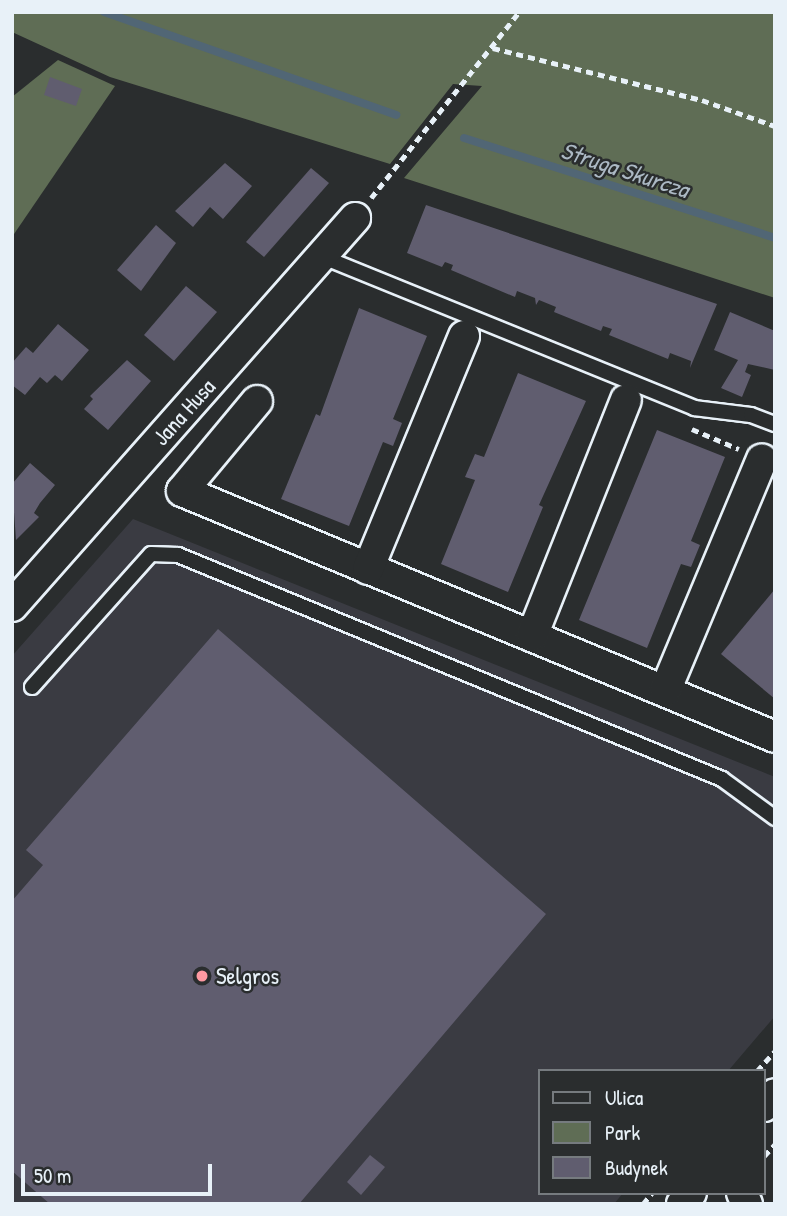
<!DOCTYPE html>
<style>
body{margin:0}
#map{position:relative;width:787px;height:1216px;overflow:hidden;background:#2a2d2e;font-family:"Patrick Hand",sans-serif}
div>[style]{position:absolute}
.built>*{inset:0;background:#3a3b42}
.green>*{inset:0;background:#5f6d55}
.stream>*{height:8px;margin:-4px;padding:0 4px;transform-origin:4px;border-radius:4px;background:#516675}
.building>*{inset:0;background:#605d6f}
.path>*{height:4.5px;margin-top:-2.25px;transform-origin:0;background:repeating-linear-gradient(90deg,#e8f1f8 0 7px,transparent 0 12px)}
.roads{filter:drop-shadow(2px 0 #e8f1f8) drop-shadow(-2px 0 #e8f1f8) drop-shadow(0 2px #e8f1f8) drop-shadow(0 -2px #e8f1f8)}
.service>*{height:14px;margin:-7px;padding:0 7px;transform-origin:7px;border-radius:7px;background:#2a2d2e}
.minor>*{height:30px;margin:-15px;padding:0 15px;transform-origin:15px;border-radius:15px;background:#2a2d2e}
.dots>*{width:19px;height:19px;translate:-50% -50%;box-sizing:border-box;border:4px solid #2a2d2e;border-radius:50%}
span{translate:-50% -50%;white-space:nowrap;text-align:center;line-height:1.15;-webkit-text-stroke:5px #2a2d2e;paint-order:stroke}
.street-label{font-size:23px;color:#e8f1f8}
.poi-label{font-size:23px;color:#e8f1f8}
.left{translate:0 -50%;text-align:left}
.water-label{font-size:24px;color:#acb9c4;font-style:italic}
.frame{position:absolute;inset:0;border:14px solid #e8f1f8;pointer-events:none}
.legend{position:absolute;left:538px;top:1069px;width:228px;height:126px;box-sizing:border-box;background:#2a2d2e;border:2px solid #767b7f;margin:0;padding:9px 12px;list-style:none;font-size:21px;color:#e8f1f8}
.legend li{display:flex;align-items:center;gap:14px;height:35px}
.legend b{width:35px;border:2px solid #767b7f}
.scale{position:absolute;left:21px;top:1164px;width:191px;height:32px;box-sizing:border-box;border:4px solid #e8f1f8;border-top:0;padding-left:9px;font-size:21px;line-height:24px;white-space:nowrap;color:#e8f1f8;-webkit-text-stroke:5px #2a2d2e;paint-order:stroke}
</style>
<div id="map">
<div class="built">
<div style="clip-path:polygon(133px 519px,775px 777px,775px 1016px,728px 1071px,540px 1071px,540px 1193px,623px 1193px,614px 1204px,12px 1204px,12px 656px)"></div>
</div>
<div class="green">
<div style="clip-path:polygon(12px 12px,775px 12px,775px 298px,404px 178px,482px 86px,453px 84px,390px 164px,110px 77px,12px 32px)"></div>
<div style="clip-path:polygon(58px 60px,115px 86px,12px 237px,12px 97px)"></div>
</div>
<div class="stream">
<div style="left:104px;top:12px;width:310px;rotate:19.4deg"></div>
<div style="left:464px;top:138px;width:327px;rotate:17.8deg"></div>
</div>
<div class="building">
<div style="clip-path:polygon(50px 77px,82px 89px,76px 106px,44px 95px)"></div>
<div style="clip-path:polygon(225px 163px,252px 186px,223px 219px,210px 207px,193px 227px,175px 211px)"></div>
<div style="clip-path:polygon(311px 168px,329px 183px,264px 257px,246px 242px)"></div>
<div style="clip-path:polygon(426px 205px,717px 304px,690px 368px,691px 361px,670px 353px,668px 359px,609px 335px,612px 329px,603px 326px,601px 331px,554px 312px,556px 307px,539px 300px,536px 305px,535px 298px,517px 291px,515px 297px,451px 270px,453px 265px,445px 262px,442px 267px,407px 253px)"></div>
<div style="clip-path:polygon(156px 225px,176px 243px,141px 291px,117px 270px)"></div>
<div style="clip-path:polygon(186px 286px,217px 312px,174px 361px,144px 335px)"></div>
<div style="clip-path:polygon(359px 308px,427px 336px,393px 419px,402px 423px,393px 446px,383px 442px,349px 526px,281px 499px,316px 414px,320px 416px)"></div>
<div style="clip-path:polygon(730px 312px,775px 331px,775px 370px,748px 364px,745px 372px,751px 375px,742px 397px,721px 388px,738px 360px,714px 350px)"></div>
<div style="clip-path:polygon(58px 324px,89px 350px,62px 381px,55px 375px,47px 383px,40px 377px,25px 395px,12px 385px,12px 363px,26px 347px,33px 353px)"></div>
<div style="clip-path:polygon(127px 360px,151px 381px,108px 430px,84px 409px,93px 399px,90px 396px)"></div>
<div style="clip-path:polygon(518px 373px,586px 401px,539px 505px,543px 507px,508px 592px,441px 564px,475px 480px,465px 477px,475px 454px,484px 457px)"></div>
<div style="clip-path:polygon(657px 430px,725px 457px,691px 541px,700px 545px,691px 567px,681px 564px,647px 648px,579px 620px)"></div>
<div style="clip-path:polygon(30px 463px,55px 485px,40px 503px,34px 513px,39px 517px,16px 540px,12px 484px)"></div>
<div style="clip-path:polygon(775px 589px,775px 699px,721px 654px)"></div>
<div style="clip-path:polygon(218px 629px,546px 914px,299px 1204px,50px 1204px,12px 1171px,12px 901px,43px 865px,26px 850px)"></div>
<div style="clip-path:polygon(370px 1155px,385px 1167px,361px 1195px,347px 1182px)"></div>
</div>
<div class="path">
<div style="left:493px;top:48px;width:215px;rotate:14deg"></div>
<div style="left:702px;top:100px;width:77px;rotate:19.6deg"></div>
<div style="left:371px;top:198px;width:238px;rotate:-51.5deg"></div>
<div style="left:692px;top:429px;width:51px;rotate:23.1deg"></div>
<div style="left:757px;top:1071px;width:27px;rotate:-48deg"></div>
<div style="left:764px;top:1156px;width:16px;rotate:-47deg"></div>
<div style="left:643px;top:1204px;width:14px;rotate:-51deg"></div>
</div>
<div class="roads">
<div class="service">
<div style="left:323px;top:257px;width:401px;rotate:22.1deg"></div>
<div style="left:694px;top:408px;width:57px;rotate:7deg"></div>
<div style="left:751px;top:415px;width:26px;rotate:21deg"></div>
<div style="left:32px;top:687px;width:178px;rotate:-48.2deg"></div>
<div style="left:151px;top:554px;width:27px;rotate:2deg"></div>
<div style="left:178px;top:555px;width:588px;rotate:22.38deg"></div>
<div style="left:722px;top:779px;width:66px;rotate:36.3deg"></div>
</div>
<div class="minor">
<div style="left:257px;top:401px;width:117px;rotate:129.8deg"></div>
<div style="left:182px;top:491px;width:642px;rotate:22.53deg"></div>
<div style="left:368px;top:569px;width:252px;rotate:-67.6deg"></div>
<div style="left:12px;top:606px;width:518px;rotate:-48.52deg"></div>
<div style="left:532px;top:636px;width:254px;rotate:-68.3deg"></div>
<div style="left:665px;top:691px;width:251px;rotate:-67.3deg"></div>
<div style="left:764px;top:1106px;width:16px;rotate:-47deg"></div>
<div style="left:742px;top:1193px;width:12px;rotate:66deg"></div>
<div style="left:682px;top:1204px;width:14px;rotate:-51deg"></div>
</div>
</div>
<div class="dots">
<div style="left:202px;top:976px;background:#ff9aa2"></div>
</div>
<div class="street-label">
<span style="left:184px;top:412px;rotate:-48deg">Jana Husa</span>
</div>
<div class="poi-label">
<span class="left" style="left:216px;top:976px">Selgros</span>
</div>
<div class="water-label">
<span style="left:625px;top:170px;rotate:18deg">Struga Skurcza</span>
</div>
<div class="frame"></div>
<ul class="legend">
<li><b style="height:9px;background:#2a2d2e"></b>Ulica</li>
<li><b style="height:19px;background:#5f6d55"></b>Park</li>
<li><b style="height:19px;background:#605d6f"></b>Budynek</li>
</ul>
<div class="scale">50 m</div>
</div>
